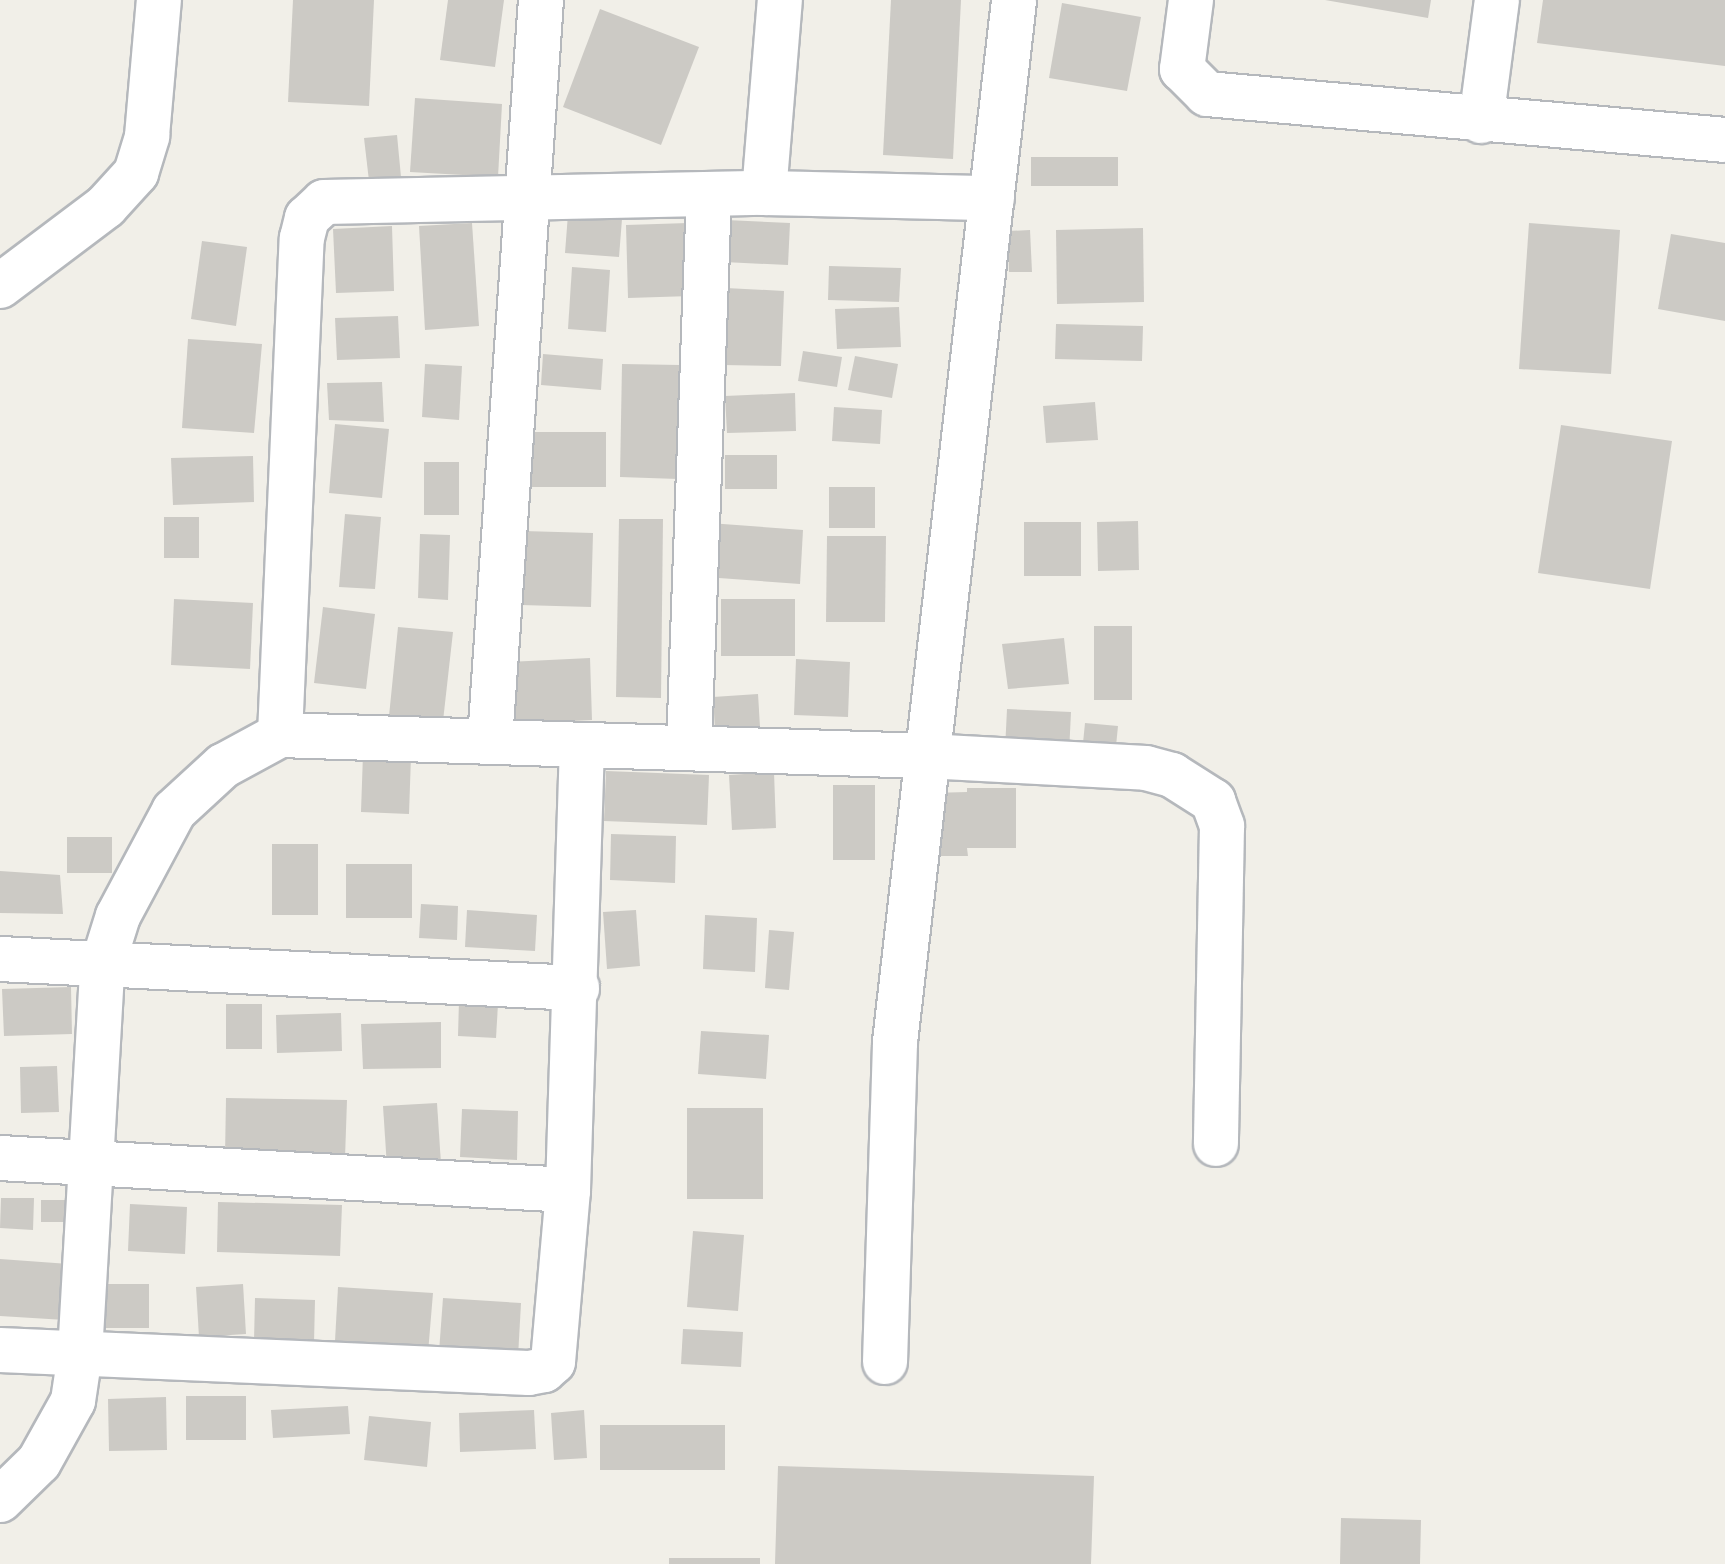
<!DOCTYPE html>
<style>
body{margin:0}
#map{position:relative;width:1725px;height:1564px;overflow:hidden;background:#f1efe8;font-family:Poppins,sans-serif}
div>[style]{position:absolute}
.building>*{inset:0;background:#cccac5}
.roads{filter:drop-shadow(2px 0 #b5b8bc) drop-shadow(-2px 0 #b5b8bc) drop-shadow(0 2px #b5b8bc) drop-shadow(0 -2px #b5b8bc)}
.minor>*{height:44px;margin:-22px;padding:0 22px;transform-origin:22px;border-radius:22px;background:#fff}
span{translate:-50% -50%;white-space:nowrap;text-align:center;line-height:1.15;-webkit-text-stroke:8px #fff;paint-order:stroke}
</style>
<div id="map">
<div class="building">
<div style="clip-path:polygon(293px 0,374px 0,369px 106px,288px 102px)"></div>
<div style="clip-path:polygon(448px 0,504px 0,495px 67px,440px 60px)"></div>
<div style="clip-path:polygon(891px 0,961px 0,953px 159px,883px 155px)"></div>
<div style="clip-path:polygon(1325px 0,1431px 0,1428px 18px)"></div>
<div style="clip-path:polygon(1543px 0,1725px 0,1725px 66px,1537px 43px)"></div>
<div style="clip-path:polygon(1062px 3px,1141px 17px,1127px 91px,1049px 78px)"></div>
<div style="clip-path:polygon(600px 9px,699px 47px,661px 145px,563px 107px)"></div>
<div style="clip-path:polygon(415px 98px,502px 104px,498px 177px,410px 172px)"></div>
<div style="clip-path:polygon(397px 135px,401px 177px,369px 181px,364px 138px)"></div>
<div style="clip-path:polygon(1031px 157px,1118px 157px,1118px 186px,1031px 186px)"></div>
<div style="clip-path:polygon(568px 214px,622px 219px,619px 257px,565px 253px)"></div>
<div style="clip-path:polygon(726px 220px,790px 223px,788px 265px,724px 262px)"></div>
<div style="clip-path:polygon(472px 223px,479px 326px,425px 330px,419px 226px)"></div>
<div style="clip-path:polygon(688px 223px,691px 296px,628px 298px,626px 225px)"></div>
<div style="clip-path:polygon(1529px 223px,1620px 230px,1611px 374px,1519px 369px)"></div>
<div style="clip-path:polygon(392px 226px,394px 291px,336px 293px,333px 229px)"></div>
<div style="clip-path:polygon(1143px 228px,1144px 302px,1057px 304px,1056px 230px)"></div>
<div style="clip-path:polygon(1030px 230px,1032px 272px,1009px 272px,1008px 231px)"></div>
<div style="clip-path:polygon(1671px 234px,1725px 243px,1725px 321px,1658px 309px)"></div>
<div style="clip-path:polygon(202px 241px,247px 247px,236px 326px,191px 319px)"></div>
<div style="clip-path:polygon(829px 266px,901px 268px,899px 302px,828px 300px)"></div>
<div style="clip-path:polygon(572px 267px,610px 270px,606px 332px,568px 329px)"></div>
<div style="clip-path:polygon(726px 288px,784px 291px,781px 366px,723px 365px)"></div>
<div style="clip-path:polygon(899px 307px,901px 347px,837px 349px,835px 309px)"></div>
<div style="clip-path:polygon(398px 316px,400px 358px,337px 360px,335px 318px)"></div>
<div style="clip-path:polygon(1056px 324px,1143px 326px,1142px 361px,1055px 359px)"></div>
<div style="clip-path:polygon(188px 339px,262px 344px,254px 433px,182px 428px)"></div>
<div style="clip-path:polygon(803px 351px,842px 357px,837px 387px,798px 381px)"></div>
<div style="clip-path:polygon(543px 354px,603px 359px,601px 390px,541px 385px)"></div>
<div style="clip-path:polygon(855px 356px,898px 364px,892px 398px,848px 390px)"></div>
<div style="clip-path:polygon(425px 364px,462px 366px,459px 420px,422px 417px)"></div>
<div style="clip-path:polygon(622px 364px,680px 365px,678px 479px,620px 477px)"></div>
<div style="clip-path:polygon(382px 382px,384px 422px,329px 420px,327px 383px)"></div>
<div style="clip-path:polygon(795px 393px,796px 431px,727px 433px,725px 396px)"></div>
<div style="clip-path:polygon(1095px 402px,1098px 440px,1046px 443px,1043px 406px)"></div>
<div style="clip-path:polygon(834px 407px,882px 410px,880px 444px,832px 441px)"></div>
<div style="clip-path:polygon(335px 424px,389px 429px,382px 498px,329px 493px)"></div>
<div style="clip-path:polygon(1561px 425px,1672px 441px,1650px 589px,1538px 573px)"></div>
<div style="clip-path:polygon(531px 432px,606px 432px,606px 487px,531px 487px)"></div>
<div style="clip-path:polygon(725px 455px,777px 455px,777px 489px,725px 489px)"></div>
<div style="clip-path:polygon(253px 456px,254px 502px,173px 505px,171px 458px)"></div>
<div style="clip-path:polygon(424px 462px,459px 462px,459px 515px,424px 515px)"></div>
<div style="clip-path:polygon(829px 487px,875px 487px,875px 528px,829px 528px)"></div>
<div style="clip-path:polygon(345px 514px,381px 517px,375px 589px,339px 587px)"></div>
<div style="clip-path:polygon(164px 517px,199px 517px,199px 558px,164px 558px)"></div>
<div style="clip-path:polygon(619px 519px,663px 519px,661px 698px,616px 697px)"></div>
<div style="clip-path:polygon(1138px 521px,1139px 570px,1098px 571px,1097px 522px)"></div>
<div style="clip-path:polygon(1024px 522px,1081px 522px,1081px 576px,1024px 576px)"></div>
<div style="clip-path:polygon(709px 523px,803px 530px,800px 584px,705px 577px)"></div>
<div style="clip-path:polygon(523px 531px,593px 533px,591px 607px,521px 605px)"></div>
<div style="clip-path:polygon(420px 534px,450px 535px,448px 600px,418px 598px)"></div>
<div style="clip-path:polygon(827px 536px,886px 536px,885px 622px,826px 622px)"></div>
<div style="clip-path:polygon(174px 599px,253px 603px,250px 669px,171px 665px)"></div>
<div style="clip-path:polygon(721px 599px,795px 599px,795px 656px,721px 656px)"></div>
<div style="clip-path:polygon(323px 607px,375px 614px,366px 689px,314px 683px)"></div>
<div style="clip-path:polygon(1094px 626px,1132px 626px,1132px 700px,1094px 700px)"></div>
<div style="clip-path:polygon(398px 627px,453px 632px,443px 721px,389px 716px)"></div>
<div style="clip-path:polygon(1064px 638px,1069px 684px,1008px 689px,1002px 644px)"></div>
<div style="clip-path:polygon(590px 658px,592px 720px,510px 724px,507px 662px)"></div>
<div style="clip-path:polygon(796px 659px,850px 662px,848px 717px,794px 715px)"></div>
<div style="clip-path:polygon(758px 694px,760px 727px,715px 729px,713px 697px)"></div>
<div style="clip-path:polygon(1007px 709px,1071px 712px,1069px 753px,1005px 750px)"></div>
<div style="clip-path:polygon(1085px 723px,1118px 726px,1116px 746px,1083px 743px)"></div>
<div style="clip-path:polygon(363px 754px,411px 756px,409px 814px,361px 812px)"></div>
<div style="clip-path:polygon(606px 771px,709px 775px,707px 825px,604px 821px)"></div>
<div style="clip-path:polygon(774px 772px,776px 828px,732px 830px,729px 775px)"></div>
<div style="clip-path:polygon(833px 785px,875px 785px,875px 860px,833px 860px)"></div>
<div style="clip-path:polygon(967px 788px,1016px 788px,1016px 848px,967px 848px,968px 856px,933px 856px,932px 793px,967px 792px)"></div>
<div style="clip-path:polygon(611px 834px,676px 836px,675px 883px,610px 880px)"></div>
<div style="clip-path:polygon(67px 837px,112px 837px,112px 873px,67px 873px)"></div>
<div style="clip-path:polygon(272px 844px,318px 844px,318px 915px,272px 915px)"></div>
<div style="clip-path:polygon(346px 864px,412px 864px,412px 918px,346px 918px)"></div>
<div style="clip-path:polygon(0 871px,60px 875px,63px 914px,0 913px)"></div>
<div style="clip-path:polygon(421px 904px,458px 906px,457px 940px,419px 938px)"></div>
<div style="clip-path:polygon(467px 910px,537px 915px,535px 951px,465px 947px)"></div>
<div style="clip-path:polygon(636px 910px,640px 966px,607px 969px,603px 912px)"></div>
<div style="clip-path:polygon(705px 915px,757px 918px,755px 972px,703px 969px)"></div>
<div style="clip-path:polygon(769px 930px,794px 932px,789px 990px,765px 988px)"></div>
<div style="clip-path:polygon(71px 987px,72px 1034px,4px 1036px,2px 989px)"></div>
<div style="clip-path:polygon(459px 1001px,498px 1004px,496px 1038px,458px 1036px)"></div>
<div style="clip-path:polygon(226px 1004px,262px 1004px,262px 1049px,226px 1049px)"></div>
<div style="clip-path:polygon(341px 1013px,342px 1051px,277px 1053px,276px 1015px)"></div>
<div style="clip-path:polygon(441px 1022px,441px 1068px,363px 1069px,361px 1024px)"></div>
<div style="clip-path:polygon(701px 1031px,769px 1035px,766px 1079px,698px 1074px)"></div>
<div style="clip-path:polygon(57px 1066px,59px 1112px,21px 1113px,20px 1067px)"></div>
<div style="clip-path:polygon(226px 1098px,347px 1100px,345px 1158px,225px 1156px)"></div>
<div style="clip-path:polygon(437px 1103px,441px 1164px,387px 1167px,383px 1106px)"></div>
<div style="clip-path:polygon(687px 1108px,763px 1108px,763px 1199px,687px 1199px)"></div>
<div style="clip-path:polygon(462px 1109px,518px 1111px,517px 1160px,460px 1157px)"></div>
<div style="clip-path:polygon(1px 1198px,34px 1198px,33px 1230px,0 1228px)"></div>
<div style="clip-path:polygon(41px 1200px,68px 1200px,68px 1222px,41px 1222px)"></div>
<div style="clip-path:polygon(218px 1202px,342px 1205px,340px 1256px,217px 1252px)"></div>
<div style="clip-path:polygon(130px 1204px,187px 1207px,185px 1254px,128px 1251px)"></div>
<div style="clip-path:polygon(693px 1231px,744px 1235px,738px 1311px,687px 1307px)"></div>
<div style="clip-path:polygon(0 1259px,69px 1264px,65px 1320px,0 1316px)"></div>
<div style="clip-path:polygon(99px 1284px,149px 1284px,149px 1328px,99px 1328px)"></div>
<div style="clip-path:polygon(243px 1284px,246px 1334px,199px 1337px,196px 1287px)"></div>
<div style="clip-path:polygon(338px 1287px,433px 1293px,427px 1365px,334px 1359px)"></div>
<div style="clip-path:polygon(255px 1298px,315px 1300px,314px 1343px,254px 1341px)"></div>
<div style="clip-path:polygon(443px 1298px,521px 1303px,518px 1357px,439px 1352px)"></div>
<div style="clip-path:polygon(683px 1329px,743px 1332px,741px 1367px,681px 1364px)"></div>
<div style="clip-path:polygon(186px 1396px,246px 1396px,246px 1440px,186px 1440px)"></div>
<div style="clip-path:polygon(166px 1397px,167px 1450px,109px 1451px,108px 1399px)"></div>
<div style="clip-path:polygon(348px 1406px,350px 1434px,273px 1438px,271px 1410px)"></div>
<div style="clip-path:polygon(534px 1410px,536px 1449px,460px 1452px,459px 1413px)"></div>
<div style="clip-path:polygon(584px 1410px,587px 1458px,554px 1460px,551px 1413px)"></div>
<div style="clip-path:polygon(369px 1416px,431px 1422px,427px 1467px,364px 1460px)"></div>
<div style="clip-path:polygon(600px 1425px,725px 1425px,725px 1470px,600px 1470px)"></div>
<div style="clip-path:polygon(778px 1466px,1094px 1476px,1091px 1564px,775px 1564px)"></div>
<div style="clip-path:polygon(1341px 1518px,1421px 1520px,1420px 1564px,1340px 1564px)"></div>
<div style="clip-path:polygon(669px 1558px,760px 1558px,760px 1564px,669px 1564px)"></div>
</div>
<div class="roads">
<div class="minor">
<div style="left:1191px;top:0;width:70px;rotate:97.4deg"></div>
<div style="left:1182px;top:69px;width:35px;rotate:45deg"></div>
<div style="left:1207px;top:94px;width:520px;rotate:5.07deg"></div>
<div style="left:1481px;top:121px;width:122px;rotate:-82.5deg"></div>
<div style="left:764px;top:193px;width:194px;rotate:-85.3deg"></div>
<div style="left:0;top:286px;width:133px;rotate:-37deg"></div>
<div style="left:106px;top:206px;width:45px;rotate:-47.7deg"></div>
<div style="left:136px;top:173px;width:39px;rotate:-73deg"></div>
<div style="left:147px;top:136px;width:137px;rotate:-85deg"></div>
<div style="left:280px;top:735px;width:497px;rotate:-87.5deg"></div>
<div style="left:302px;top:238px;width:21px;rotate:-76deg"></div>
<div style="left:307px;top:218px;width:23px;rotate:-43deg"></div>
<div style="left:324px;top:202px;width:440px;rotate:-1.2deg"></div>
<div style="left:764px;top:193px;width:228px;rotate:1.3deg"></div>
<div style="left:490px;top:740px;width:742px;rotate:-86.06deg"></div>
<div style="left:689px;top:747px;width:553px;rotate:-87.93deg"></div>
<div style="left:0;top:959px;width:578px;rotate:2.88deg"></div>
<div style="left:0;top:1158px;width:569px;rotate:3.22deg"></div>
<div style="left:0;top:1350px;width:529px;rotate:2.49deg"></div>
<div style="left:529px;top:1373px;width:15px;rotate:-11deg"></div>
<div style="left:544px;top:1370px;width:12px;rotate:-42deg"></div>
<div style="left:553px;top:1362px;width:173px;rotate:-85deg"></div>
<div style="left:568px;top:1190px;width:445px;rotate:-88.2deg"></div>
<div style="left:885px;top:1362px;width:320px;rotate:-88.2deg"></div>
<div style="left:895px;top:1042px;width:1049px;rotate:-83.48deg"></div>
<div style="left:0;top:1500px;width:54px;rotate:-44.3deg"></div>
<div style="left:39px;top:1462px;width:70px;rotate:-60.9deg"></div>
<div style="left:73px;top:1401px;width:48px;rotate:-81.5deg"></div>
<div style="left:80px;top:1354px;width:388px;rotate:-86.7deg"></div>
<div style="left:102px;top:967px;width:53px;rotate:-72.6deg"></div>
<div style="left:118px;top:916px;width:119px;rotate:-61.9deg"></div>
<div style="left:174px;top:811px;width:67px;rotate:-42.6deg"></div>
<div style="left:223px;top:766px;width:65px;rotate:-28.5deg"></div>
<div style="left:280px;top:735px;width:646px;rotate:1.86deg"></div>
<div style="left:926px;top:756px;width:220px;rotate:3.1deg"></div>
<div style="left:1146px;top:768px;width:27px;rotate:15deg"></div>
<div style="left:1172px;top:775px;width:49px;rotate:32.4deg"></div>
<div style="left:1213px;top:801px;width:27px;rotate:70deg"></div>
<div style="left:1222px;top:826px;width:318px;rotate:91.1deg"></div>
</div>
</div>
</div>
